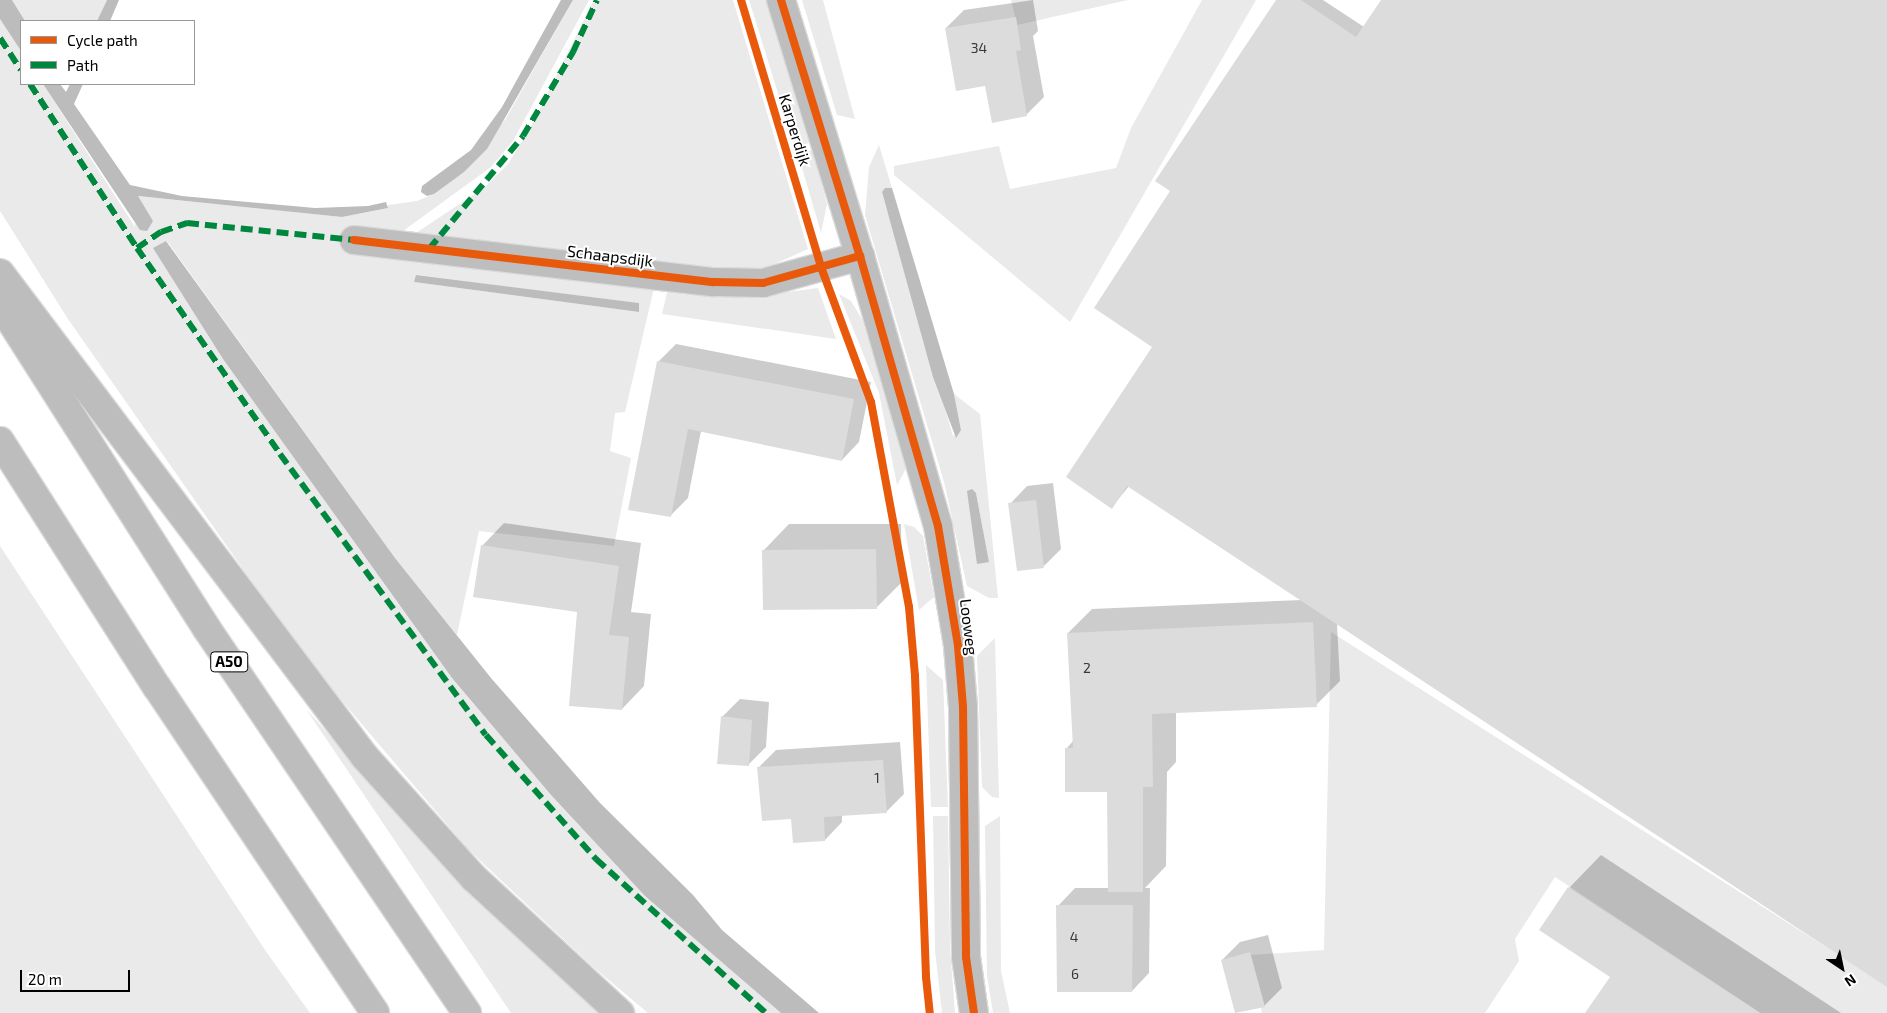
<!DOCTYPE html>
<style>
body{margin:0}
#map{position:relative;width:1887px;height:1013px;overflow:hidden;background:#fff;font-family:"Exo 2",sans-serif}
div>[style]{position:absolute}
.green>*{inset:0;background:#eaeaea}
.water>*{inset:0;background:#bcbcbc}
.shadow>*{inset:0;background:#0003}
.building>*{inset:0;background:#dcdcdc}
.roads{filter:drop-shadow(1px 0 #dbdbdb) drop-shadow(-1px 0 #dbdbdb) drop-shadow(0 1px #dbdbdb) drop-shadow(0 -1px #dbdbdb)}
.minor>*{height:28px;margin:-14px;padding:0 14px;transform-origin:14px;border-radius:14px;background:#bebebe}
.highway>*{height:28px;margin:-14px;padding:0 14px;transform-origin:14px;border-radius:14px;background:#bdbdbd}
.quiet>*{height:6px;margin-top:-3px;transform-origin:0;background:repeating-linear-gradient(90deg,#00873e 0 12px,transparent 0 18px)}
.cycleway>*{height:8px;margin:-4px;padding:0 4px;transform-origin:4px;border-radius:4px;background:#e8590c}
span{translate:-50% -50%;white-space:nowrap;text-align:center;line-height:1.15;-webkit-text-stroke:4px #fff;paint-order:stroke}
.number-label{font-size:14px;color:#373737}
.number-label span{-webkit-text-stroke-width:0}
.shield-label span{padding:1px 4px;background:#fff;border:1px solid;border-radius:4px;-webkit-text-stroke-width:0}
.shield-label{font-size:15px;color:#000;font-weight:700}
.street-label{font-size:16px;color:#000}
.legend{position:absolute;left:20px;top:20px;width:175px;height:65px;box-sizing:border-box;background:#fff;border:1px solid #999;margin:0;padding:6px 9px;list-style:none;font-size:15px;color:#000}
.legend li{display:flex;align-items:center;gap:10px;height:25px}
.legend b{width:25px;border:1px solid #999}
.north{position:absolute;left:1817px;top:943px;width:50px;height:50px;-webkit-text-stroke:4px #fff;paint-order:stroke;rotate:146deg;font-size:14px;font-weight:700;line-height:20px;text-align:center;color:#000}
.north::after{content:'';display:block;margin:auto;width:18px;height:22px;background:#000;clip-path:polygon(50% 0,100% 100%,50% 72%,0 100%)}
.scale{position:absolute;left:20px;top:970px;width:110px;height:22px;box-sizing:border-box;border:2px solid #000;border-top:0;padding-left:6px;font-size:15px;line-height:18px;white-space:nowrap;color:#000;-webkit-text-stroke:4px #fff;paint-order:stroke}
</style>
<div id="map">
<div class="green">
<div style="clip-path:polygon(12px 0,107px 0,97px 21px,25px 21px)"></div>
<div style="clip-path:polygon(evenodd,573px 0,589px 0,513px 141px,491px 167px,403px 231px,351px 227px,349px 251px,654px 288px,625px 412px,615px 413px,610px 451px,631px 458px,614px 546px,479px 531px,457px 635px,395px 558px,167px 241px,154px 248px,223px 359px,452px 678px,551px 795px,645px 896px,781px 1013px,648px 1013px,592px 966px,468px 849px,303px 655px,68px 319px,0 211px,0 19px,21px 51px,21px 84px,43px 84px,135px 227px,137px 196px,342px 217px,388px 208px,388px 205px,417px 201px,434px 194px,505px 120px,573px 0,417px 275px,639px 303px,639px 312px,414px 282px,417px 275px)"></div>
<div style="clip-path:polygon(594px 0,733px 0,808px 249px,761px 270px,730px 272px,416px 233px,485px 187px,508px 164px,529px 130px)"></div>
<div style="clip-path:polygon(749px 0,766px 0,809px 143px,795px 148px)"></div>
<div style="clip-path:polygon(802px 0,823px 0,855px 119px,837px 115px)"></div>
<div style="clip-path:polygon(1011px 0,1128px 0,1017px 25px)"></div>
<div style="clip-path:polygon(1202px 0,1256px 0,1070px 322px,894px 175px,894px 166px,999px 146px,1010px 189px,1116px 168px,1131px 128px)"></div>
<div style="clip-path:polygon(evenodd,879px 145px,892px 188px,885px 188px,882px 193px,953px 436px,961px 430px,954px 394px,980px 414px,998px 598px,989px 598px,967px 586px,944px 482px,865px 215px,869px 167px,879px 145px,971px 489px,976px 493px,989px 562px,971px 489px)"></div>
<div style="clip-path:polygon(812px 150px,827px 204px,821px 233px,798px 154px)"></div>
<div style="clip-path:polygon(668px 288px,748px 297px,818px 288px,836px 339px,662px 314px)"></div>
<div style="clip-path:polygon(839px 294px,851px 301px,862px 319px,907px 467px,897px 485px,879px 393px)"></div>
<div style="clip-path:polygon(904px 524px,914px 527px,923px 536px,934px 597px,919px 610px)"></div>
<div style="clip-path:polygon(0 546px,265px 950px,310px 1013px,0 1013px)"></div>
<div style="clip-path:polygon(1331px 632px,1887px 986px,1887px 1013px,1761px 1013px,1555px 877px,1515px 939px,1519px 961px,1485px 1013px,1262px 1013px,1250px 955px,1324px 950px)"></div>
<div style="clip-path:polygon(995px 638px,999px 798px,992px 797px,982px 787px,977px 656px)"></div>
<div style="clip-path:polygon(926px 665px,943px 680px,948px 807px,931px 807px)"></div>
<div style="clip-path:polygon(306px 709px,457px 877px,604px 1013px,511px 1013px)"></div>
<div style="clip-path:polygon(933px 816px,948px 816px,950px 947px,955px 1013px,942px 1013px,935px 950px)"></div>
<div style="clip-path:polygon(1000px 816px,1001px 971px,1010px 1013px,993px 1013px,987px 976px,985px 826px)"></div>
</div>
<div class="water">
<div style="clip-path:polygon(0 0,12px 0,25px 21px,21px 21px,21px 51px,0 19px)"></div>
<div style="clip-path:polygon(107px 0,119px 0,110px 21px,97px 21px)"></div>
<div style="clip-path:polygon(561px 0,573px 0,487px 149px,464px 172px,434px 194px,427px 196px,421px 192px,422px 186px,471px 150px,502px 107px)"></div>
<div style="clip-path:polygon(43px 84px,60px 84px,66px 92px,70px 84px,83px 84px,74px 104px,130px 185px,182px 196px,315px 208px,368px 206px,386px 202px,388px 208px,342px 217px,138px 196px,153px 221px,147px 231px,140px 230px)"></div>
<div style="clip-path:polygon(885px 188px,892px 188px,954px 394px,961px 430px,956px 438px,933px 377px,882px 192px)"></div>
<div style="clip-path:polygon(166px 241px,395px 558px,491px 678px,600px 803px,693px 895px,722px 930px,819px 1013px,781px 1013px,645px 896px,551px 795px,452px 678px,223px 359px,153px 248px)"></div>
<div style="clip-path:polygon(416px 275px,639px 303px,639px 312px,414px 282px)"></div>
<div style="clip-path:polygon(972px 489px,976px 493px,989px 562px,977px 564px,967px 491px)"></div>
</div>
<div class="shadow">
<div style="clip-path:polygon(1033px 0,1038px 31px,1033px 36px,1044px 97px,1026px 115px,986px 84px,946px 28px,964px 10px)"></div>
<div style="clip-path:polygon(1278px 0,1323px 0,1364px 27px,1382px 0,1887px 0,1887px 986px,1337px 624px,1340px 681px,1316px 705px,1176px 712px,1176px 762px,1167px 772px,1166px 866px,1145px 888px,1150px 888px,1149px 973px,1132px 991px,1058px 906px,1075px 888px,1109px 888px,1109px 790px,1066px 749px,1074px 740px,1068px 633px,1092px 609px,1302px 600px,1129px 486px,1112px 507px,1153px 346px,1172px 191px)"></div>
<div style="clip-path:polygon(676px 344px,871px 382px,859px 442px,842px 460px,701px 431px,688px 498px,670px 516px,630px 509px,659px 361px)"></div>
<div style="clip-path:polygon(1053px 483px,1061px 549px,1044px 566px,1010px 504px,1027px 486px)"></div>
<div style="clip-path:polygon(504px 523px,641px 543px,631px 612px,651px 614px,644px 686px,622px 709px,578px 611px,482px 546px)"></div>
<div style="clip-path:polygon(789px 524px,901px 524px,902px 582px,876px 608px,764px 550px)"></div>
<div style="clip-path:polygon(740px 699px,769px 702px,766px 747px,748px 765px,722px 717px)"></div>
<div style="clip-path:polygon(900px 742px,904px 794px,886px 812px,842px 815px,842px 822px,825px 840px,792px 818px,758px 768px,776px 750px)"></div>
<div style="clip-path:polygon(1601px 855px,1841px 1013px,1587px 1013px,1611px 977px,1569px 888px)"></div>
<div style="clip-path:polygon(1268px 935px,1282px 988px,1264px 1006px,1222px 960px,1240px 942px)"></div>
</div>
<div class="building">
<div style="clip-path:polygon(1276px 0,1301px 0,1356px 37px,1381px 0,1887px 0,1887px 987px,1127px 486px,1112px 509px,1066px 477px,1152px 347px,1094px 308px,1170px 191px,1155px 181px)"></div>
<div style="clip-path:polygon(1016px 17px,1021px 50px,1016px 51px,1027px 116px,992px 123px,985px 86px,956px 91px,945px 28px)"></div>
<div style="clip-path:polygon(657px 361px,854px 399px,842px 461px,688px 429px,671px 517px,628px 510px)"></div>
<div style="clip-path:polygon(1036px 500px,1044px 568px,1017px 571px,1008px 503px)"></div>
<div style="clip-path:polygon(481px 545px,619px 566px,609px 635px,629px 637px,622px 710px,569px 706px,577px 612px,473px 597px)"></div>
<div style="clip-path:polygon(876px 549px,877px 609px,763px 610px,762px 550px)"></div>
<div style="clip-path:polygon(1313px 622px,1317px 707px,1152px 714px,1153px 787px,1143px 787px,1143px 892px,1108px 892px,1107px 792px,1065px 792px,1065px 748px,1073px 748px,1067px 633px)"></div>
<div style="clip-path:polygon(721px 716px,752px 720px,749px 766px,717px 764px)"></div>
<div style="clip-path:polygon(883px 760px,887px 813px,824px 817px,825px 841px,793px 843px,791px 819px,762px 821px,757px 767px)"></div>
<div style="clip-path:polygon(1568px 887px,1760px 1013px,1585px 1013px,1610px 977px,1539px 930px)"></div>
<div style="clip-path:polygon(1056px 905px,1133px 905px,1132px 992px,1057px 992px)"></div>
<div style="clip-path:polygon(1250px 952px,1265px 1007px,1235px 1013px,1221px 960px)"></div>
</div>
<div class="roads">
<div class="minor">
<div style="left:781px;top:0;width:268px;rotate:72.9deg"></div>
<div style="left:860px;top:256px;width:281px;rotate:73.9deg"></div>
<div style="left:938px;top:526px;width:122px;rotate:80.5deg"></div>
<div style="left:958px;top:646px;width:61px;rotate:85.3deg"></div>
<div style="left:963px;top:707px;width:250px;rotate:89.3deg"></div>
<div style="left:966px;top:957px;width:57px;rotate:81.9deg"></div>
<div style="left:354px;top:240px;width:362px;rotate:6.7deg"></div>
<div style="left:714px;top:282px;width:49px;rotate:1.2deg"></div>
<div style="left:763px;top:283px;width:101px;rotate:-15.6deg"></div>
</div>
<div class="highway">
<div style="left:0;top:273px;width:606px;rotate:52.98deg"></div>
<div style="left:365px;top:757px;width:163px;rotate:48deg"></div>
<div style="left:474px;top:878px;width:199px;rotate:42.8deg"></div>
<div style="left:0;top:304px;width:385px;rotate:57.5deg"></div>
<div style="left:207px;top:629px;width:464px;rotate:55.9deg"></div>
<div style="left:0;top:441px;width:292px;rotate:57.5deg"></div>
<div style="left:157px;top:687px;width:392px;rotate:56.2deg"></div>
</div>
</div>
<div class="quiet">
<div style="left:0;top:38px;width:38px;rotate:57deg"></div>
<div style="left:30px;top:84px;width:196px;rotate:56.9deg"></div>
<div style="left:137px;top:248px;width:251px;rotate:55.2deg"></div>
<div style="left:280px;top:454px;width:348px;rotate:53.8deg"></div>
<div style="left:486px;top:735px;width:166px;rotate:48.4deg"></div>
<div style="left:596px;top:859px;width:229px;rotate:42.2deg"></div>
<div style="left:137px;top:248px;width:29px;rotate:-34deg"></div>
<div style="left:161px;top:232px;width:28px;rotate:-19deg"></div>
<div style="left:187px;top:223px;width:168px;rotate:5.8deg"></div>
<div style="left:429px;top:249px;width:147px;rotate:-50.2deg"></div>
<div style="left:523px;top:136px;width:98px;rotate:-59.2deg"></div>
<div style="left:573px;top:52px;width:57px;rotate:-65.2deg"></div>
</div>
<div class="cycleway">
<div style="left:741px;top:0;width:279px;rotate:73.3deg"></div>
<div style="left:821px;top:267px;width:144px;rotate:69.7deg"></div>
<div style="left:871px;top:402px;width:208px;rotate:79.5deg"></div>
<div style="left:909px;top:607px;width:69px;rotate:85deg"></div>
<div style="left:915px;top:676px;width:301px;rotate:87.9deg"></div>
<div style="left:926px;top:977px;width:36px;rotate:84deg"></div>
<div style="left:781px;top:0;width:268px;rotate:72.9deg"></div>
<div style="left:860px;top:256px;width:281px;rotate:73.9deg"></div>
<div style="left:938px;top:526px;width:122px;rotate:80.5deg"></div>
<div style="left:958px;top:646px;width:61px;rotate:85.3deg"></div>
<div style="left:963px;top:707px;width:250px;rotate:89.3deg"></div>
<div style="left:966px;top:957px;width:57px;rotate:81.9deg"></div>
<div style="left:354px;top:240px;width:362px;rotate:6.7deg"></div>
<div style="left:714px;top:282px;width:49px;rotate:1.2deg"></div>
<div style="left:763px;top:283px;width:101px;rotate:-15.6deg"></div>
</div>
<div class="number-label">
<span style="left:979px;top:48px">34</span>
<span style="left:1087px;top:668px">2</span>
<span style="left:877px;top:778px">1</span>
<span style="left:1074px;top:937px">4</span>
<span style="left:1075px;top:974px">6</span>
</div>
<div class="shield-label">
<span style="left:229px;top:662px">A50</span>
</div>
<div class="street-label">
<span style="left:795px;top:130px;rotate:73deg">Karperdijk</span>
<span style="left:610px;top:256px;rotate:7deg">Schaapsdijk</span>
<span style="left:969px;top:627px;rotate:83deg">Looweg</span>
</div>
<ul class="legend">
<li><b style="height:6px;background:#e8590c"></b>Cycle path</li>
<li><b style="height:6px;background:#00873e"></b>Path</li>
</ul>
<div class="north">N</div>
<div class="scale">20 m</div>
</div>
